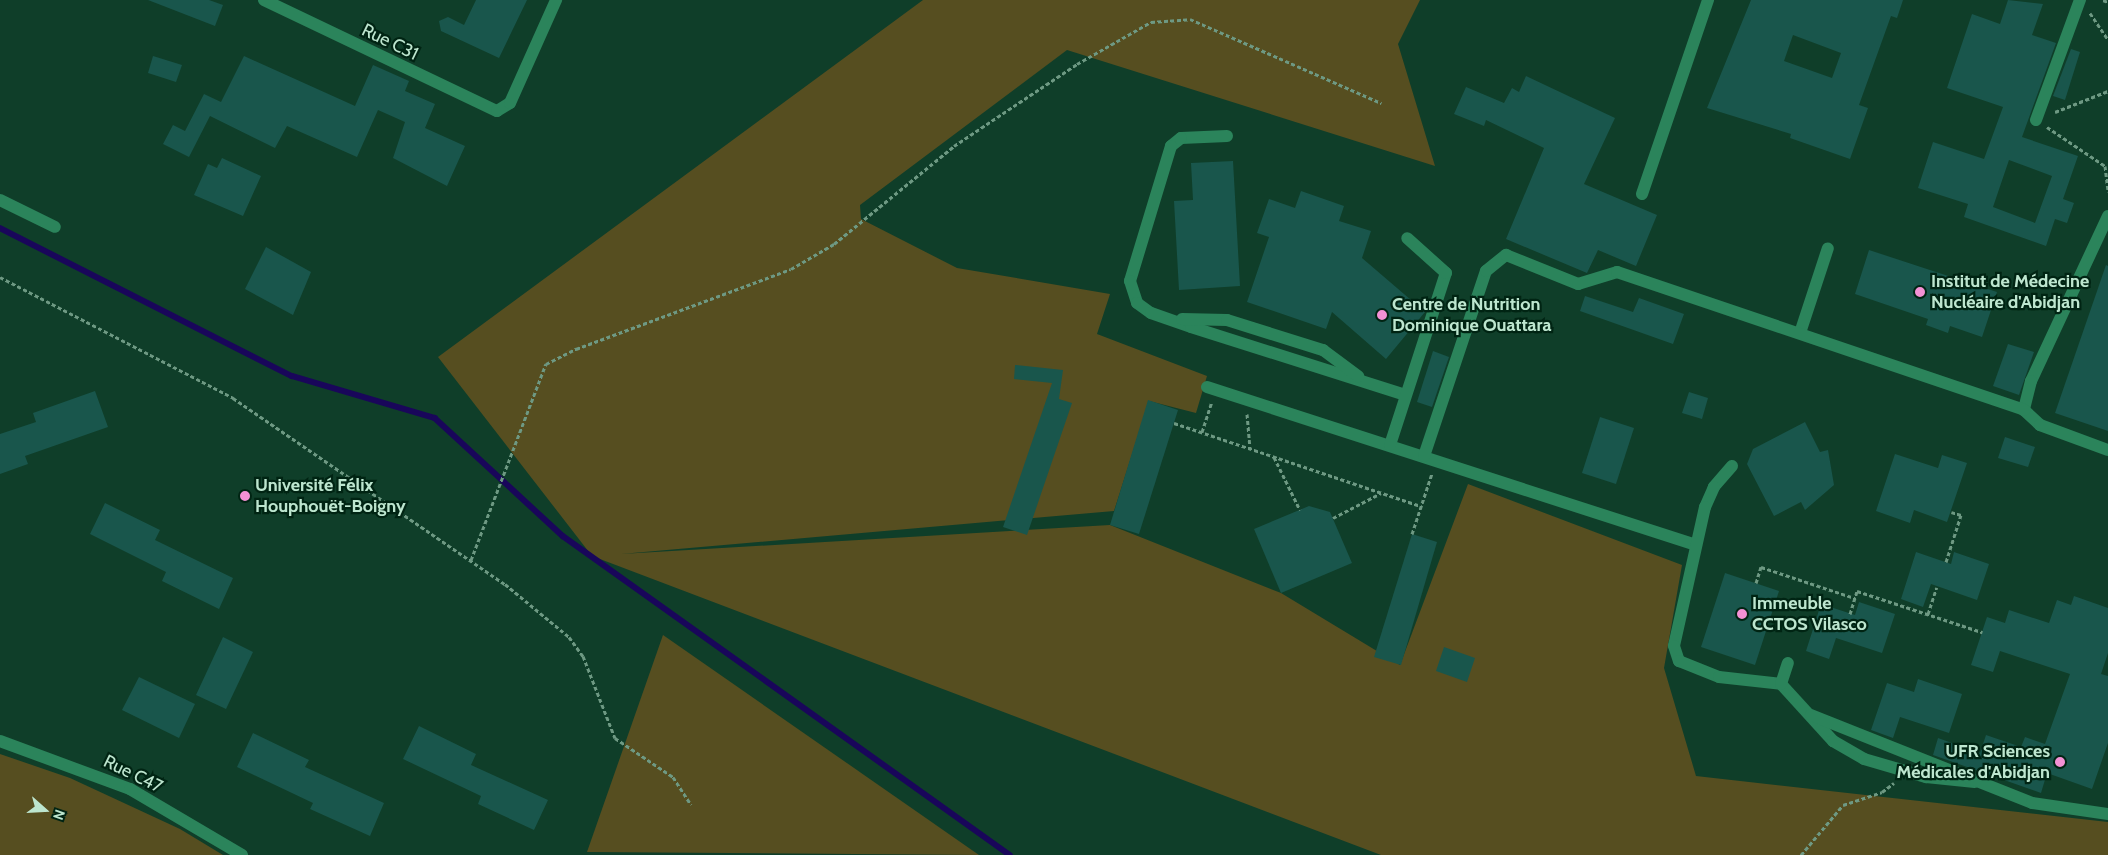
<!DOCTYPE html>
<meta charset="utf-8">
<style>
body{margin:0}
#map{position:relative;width:2108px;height:855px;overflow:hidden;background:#0f3e29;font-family:Cabin,sans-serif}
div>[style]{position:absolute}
.green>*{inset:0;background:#564e20}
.stream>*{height:5.5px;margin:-2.75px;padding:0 2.75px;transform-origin:2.75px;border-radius:2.75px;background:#19065a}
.building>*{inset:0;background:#19564c}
.path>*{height:3px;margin-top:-1.5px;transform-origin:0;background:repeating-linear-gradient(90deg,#6e9983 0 4px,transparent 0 6.5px)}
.minor>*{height:12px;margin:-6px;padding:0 6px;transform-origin:6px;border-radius:6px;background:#2b845b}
.dots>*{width:14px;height:14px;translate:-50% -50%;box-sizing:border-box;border:2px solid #002413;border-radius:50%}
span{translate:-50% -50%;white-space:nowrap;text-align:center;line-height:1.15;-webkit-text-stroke:4.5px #002413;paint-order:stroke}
.street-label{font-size:18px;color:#bde6cf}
.poi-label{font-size:18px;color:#bde6cf;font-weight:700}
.left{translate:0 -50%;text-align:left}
.right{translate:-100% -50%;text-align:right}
.north{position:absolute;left:20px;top:785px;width:50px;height:50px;-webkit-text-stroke:4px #002413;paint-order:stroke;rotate:109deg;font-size:14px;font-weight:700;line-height:20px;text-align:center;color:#bde6cf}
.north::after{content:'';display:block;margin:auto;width:18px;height:22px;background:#bde6cf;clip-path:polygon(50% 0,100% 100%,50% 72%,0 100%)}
</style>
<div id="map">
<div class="green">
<div style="clip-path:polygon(923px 0,1420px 0,1398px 44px,1435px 166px,1067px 50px,860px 205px,861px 219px,957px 268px,1110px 294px,1097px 334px,1207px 376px,1196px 413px,1149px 401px,1114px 511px,621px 554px,1110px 525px,1281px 593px,1400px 665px,1468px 484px,1682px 565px,1664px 668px,1696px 776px,2108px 822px,2108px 855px,1381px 855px,592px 556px,438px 357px)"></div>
<div style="clip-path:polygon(663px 635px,979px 855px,587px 852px)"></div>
<div style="clip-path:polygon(0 754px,70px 778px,180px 829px,223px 855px,0 855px)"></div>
</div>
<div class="stream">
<div style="left:0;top:228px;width:327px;rotate:26.9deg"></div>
<div style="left:292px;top:376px;width:149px;rotate:16.4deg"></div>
<div style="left:435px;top:418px;width:174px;rotate:42.7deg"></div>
<div style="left:563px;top:536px;width:549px;rotate:35.51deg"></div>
</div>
<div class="building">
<div style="clip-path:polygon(148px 0,209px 0,223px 5px,215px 26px)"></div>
<div style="clip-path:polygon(476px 0,527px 0,499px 58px,441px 31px,439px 21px,448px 17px,464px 25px)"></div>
<div style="clip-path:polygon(evenodd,1751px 0,1903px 0,1897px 18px,1891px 16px,1859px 105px,1868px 108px,1850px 159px,1790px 138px,1791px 134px,1707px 108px,1751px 0,1793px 35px,1841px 53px,1832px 78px,1784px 61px,1793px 35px)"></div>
<div style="clip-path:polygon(evenodd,2008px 0,2043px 4px,2032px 35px,2056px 43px,2022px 137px,2078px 156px,2063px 199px,2074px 203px,2067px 223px,2055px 219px,2046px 246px,1964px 217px,1968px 204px,1918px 188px,1933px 142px,1984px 159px,2003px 107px,1947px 88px,1972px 14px,2000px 24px,2008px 0,2009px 160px,2052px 176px,2035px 223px,1993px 207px,2009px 160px)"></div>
<div style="clip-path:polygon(2071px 49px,2080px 52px,2065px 100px,2053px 96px)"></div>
<div style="clip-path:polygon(153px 56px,182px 65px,176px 82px,148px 73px)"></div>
<div style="clip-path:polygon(244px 56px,355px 106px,373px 65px,409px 81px,405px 91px,435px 104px,425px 128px,465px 146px,447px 186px,393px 158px,405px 122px,378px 110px,357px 157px,287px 126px,275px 148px,210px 116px,189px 157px,163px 144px,173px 125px,185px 131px,204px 94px,221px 102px)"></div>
<div style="clip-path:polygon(1526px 76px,1615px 118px,1584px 184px,1657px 215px,1636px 266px,1598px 250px,1587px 273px,1506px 239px,1544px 148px,1486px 120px,1484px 126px,1454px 114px,1466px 87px,1504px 103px,1512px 88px,1519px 92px)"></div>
<div style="clip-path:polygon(222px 158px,261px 176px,243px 216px,194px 195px,208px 164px,217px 168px)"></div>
<div style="clip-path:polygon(1233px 161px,1240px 286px,1179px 290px,1174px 201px,1193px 200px,1191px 163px)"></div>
<div style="clip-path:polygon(1301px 191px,1344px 206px,1339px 221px,1371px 231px,1362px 258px,1425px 312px,1386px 359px,1332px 312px,1326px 329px,1247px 302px,1269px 237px,1257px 233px,1269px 199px,1295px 208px)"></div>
<div style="clip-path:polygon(266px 247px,311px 272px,293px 315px,245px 289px)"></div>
<div style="clip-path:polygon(1869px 250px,1997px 292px,1982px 337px,1950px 326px,1948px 333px,1926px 325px,1928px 319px,1855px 294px)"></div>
<div style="clip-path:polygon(2106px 265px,2108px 266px,2108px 431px,2055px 413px)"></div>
<div style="clip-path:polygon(1585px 296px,1633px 312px,1639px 298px,1684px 314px,1673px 344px,1580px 311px)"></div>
<div style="clip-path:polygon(2008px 344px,2034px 352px,2019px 395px,1993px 386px)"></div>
<div style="clip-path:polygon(1433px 351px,1449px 357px,1432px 407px,1417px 402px)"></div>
<div style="clip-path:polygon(1015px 365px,1063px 370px,1059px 399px,1072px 403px,1027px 535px,1003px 527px,1052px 383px,1014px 379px)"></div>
<div style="clip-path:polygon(95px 391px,108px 427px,25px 456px,28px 464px,0 474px,0 434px,36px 422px,33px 413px)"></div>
<div style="clip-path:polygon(1689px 392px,1708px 398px,1702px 419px,1682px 413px)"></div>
<div style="clip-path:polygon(1148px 400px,1178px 410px,1139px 534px,1110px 525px)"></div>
<div style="clip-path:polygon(1600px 417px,1634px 428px,1616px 484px,1582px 473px)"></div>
<div style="clip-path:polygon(1805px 422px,1820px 452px,1828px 450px,1834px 485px,1805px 510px,1801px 502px,1774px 516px,1747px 464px,1753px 449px)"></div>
<div style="clip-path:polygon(2005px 437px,2035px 447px,2028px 467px,1998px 458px)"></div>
<div style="clip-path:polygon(1895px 454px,1938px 468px,1942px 455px,1967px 463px,1947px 522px,1914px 510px,1910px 523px,1876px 511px)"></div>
<div style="clip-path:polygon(105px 503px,160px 530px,155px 540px,233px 578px,219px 609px,162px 581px,166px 572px,90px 534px)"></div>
<div style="clip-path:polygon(1309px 506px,1330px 512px,1352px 563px,1281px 593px,1254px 529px)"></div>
<div style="clip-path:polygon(1412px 534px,1437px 542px,1401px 665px,1374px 657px)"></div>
<div style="clip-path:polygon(1916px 552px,1951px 564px,1954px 552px,1989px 564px,1977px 600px,1931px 584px,1923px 607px,1901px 599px)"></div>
<div style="clip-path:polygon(1725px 573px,1779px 591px,1755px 665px,1701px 647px)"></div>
<div style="clip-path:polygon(2074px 596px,2108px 608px,2108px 653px,2101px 674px,2108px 676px,2108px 743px,2092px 789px,2047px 773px,2041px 793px,1933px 755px,1938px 738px,1980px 753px,1986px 735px,2021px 747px,2025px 737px,2045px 744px,2070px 674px,2000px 651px,1993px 672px,1971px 665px,1987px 617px,2005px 623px,2009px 610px,2049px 623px,2057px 600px,2071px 605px)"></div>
<div style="clip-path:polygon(1859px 602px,1895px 614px,1882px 653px,1836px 638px,1829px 659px,1806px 651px,1821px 604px,1855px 615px)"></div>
<div style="clip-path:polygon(223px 637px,253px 652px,226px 709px,196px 695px)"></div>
<div style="clip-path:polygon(1444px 647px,1475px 658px,1467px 682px,1436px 671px)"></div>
<div style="clip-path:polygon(139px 677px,195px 704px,179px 738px,122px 710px)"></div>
<div style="clip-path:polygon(1918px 679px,1962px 694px,1949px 733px,1900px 717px,1893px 738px,1871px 730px,1887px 683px,1914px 692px)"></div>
<div style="clip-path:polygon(419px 726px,476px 754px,471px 765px,548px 800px,534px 830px,478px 804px,481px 796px,403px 759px)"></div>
<div style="clip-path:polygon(253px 733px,309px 760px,305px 767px,384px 803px,370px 836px,310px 809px,313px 803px,237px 767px)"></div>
</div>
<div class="path">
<div style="left:2103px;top:0;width:5px;rotate:22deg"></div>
<div style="left:2090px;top:13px;width:32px;rotate:56deg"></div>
<div style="left:2055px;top:112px;width:57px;rotate:-21.6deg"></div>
<div style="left:2047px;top:127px;width:70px;rotate:33.9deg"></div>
<div style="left:2105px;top:166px;width:26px;rotate:83deg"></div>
<div style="left:0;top:277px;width:263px;rotate:27.4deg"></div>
<div style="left:233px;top:398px;width:330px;rotate:34.4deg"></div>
<div style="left:505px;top:584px;width:83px;rotate:39.6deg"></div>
<div style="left:569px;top:637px;width:24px;rotate:54deg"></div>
<div style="left:583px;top:656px;width:88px;rotate:68.7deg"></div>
<div style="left:615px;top:738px;width:70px;rotate:33.9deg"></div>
<div style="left:673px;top:777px;width:33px;rotate:57deg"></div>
<div style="left:1247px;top:414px;width:34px;rotate:85deg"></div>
<div style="left:1174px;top:423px;width:261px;rotate:18.6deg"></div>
<div style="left:1202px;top:432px;width:32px;rotate:-72deg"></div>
<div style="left:1274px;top:457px;width:59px;rotate:63.9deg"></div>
<div style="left:1333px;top:518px;width:54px;rotate:-27.5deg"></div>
<div style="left:1412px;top:534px;width:64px;rotate:-71.8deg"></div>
<div style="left:471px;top:560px;width:210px;rotate:-69.1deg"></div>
<div style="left:546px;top:364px;width:34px;rotate:-27deg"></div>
<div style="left:576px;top:349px;width:229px;rotate:-20.4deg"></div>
<div style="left:791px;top:269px;width:50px;rotate:-30.2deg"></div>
<div style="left:834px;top:244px;width:155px;rotate:-39.2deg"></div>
<div style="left:954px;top:146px;width:148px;rotate:-33.7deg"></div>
<div style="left:1077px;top:64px;width:85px;rotate:-29.6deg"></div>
<div style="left:1151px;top:22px;width:39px;rotate:-4deg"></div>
<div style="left:1190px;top:19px;width:209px;rotate:23.7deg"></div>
<div style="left:1946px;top:562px;width:49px;rotate:-72.3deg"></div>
<div style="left:1961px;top:515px;width:10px;rotate:-163deg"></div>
<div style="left:1756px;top:583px;width:17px;rotate:-73deg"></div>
<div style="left:1761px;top:567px;width:99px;rotate:18.3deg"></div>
<div style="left:1850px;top:614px;width:24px;rotate:-73deg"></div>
<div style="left:1857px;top:591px;width:132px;rotate:18.2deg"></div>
<div style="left:1928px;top:614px;width:28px;rotate:-72deg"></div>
<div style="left:1801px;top:855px;width:65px;rotate:-50deg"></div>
<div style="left:1843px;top:805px;width:41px;rotate:-18.4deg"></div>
<div style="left:1882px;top:792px;width:15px;rotate:-37deg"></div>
</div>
<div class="minor">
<div style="left:264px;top:0;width:258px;rotate:25.5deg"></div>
<div style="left:497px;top:111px;width:15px;rotate:-32deg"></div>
<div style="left:510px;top:103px;width:113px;rotate:-65.9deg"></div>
<div style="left:2036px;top:120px;width:128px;rotate:-69.9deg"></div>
<div style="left:1227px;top:136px;width:46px;rotate:177.5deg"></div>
<div style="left:1181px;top:138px;width:13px;rotate:141deg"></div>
<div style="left:1171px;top:146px;width:141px;rotate:106.9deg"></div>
<div style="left:1130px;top:281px;width:23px;rotate:72deg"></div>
<div style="left:1137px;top:303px;width:17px;rotate:36deg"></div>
<div style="left:1151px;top:313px;width:42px;rotate:19.3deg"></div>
<div style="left:1191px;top:327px;width:225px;rotate:17.6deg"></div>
<div style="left:1642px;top:194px;width:205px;rotate:-71.2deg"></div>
<div style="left:0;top:200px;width:61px;rotate:26.1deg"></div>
<div style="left:2108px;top:216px;width:182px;rotate:115deg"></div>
<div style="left:2031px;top:381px;width:30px;rotate:104deg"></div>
<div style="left:2024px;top:410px;width:22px;rotate:43deg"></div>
<div style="left:2040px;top:425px;width:72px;rotate:20.2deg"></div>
<div style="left:1182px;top:319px;width:45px;rotate:1.3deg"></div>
<div style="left:1227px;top:320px;width:101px;rotate:17.4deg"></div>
<div style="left:1323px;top:350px;width:44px;rotate:36.6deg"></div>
<div style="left:1800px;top:333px;width:89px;rotate:-71.8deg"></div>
<div style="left:1207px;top:387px;width:514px;rotate:17.91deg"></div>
<div style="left:1390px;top:445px;width:181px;rotate:-72deg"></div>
<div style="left:1446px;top:273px;width:52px;rotate:-138.1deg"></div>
<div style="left:1424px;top:456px;width:195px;rotate:-71.5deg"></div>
<div style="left:1486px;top:271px;width:26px;rotate:-39deg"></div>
<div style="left:1506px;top:255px;width:78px;rotate:21.9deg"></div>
<div style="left:1578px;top:284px;width:41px;rotate:-17.1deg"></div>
<div style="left:1617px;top:272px;width:430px;rotate:18.7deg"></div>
<div style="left:1732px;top:466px;width:28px;rotate:131deg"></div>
<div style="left:1714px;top:487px;width:22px;rotate:114deg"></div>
<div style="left:1705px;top:507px;width:142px;rotate:102.6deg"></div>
<div style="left:1674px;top:646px;width:16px;rotate:72deg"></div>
<div style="left:1679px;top:661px;width:43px;rotate:21.8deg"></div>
<div style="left:1719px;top:677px;width:62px;rotate:6.4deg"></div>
<div style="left:1781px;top:684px;width:77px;rotate:47.6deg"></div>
<div style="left:1833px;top:741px;width:36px;rotate:30deg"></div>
<div style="left:1864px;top:759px;width:65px;rotate:16.2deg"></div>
<div style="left:1926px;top:777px;width:49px;rotate:5.8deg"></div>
<div style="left:1781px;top:684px;width:22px;rotate:-72deg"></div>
<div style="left:1811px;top:715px;width:238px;rotate:21.7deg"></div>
<div style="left:2032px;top:803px;width:77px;rotate:8.2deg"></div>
<div style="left:0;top:741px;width:139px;rotate:20.3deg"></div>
<div style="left:130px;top:789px;width:130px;rotate:30.5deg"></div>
</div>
<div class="dots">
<div style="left:1920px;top:292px;background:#f391d5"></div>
<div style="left:1382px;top:315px;background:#f391d5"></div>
<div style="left:245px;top:496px;background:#f391d5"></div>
<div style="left:1742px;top:614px;background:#f391d5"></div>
<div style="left:2060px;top:762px;background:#f391d5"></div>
</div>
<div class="street-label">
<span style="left:390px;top:42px;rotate:26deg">Rue C31</span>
<span style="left:133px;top:774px;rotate:26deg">Rue C47</span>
</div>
<div class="poi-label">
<span class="left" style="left:1931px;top:292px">Institut de Médecine<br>Nucléaire d'Abidjan</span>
<span class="left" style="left:1392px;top:315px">Centre de Nutrition<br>Dominique Ouattara</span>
<span class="left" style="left:255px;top:496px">Université Félix<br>Houphouët-Boigny</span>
<span class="left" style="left:1752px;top:614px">Immeuble<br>CCTOS Vilasco</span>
<span class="right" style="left:2050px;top:762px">UFR Sciences<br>Médicales d'Abidjan</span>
</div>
<div class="north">N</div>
</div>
